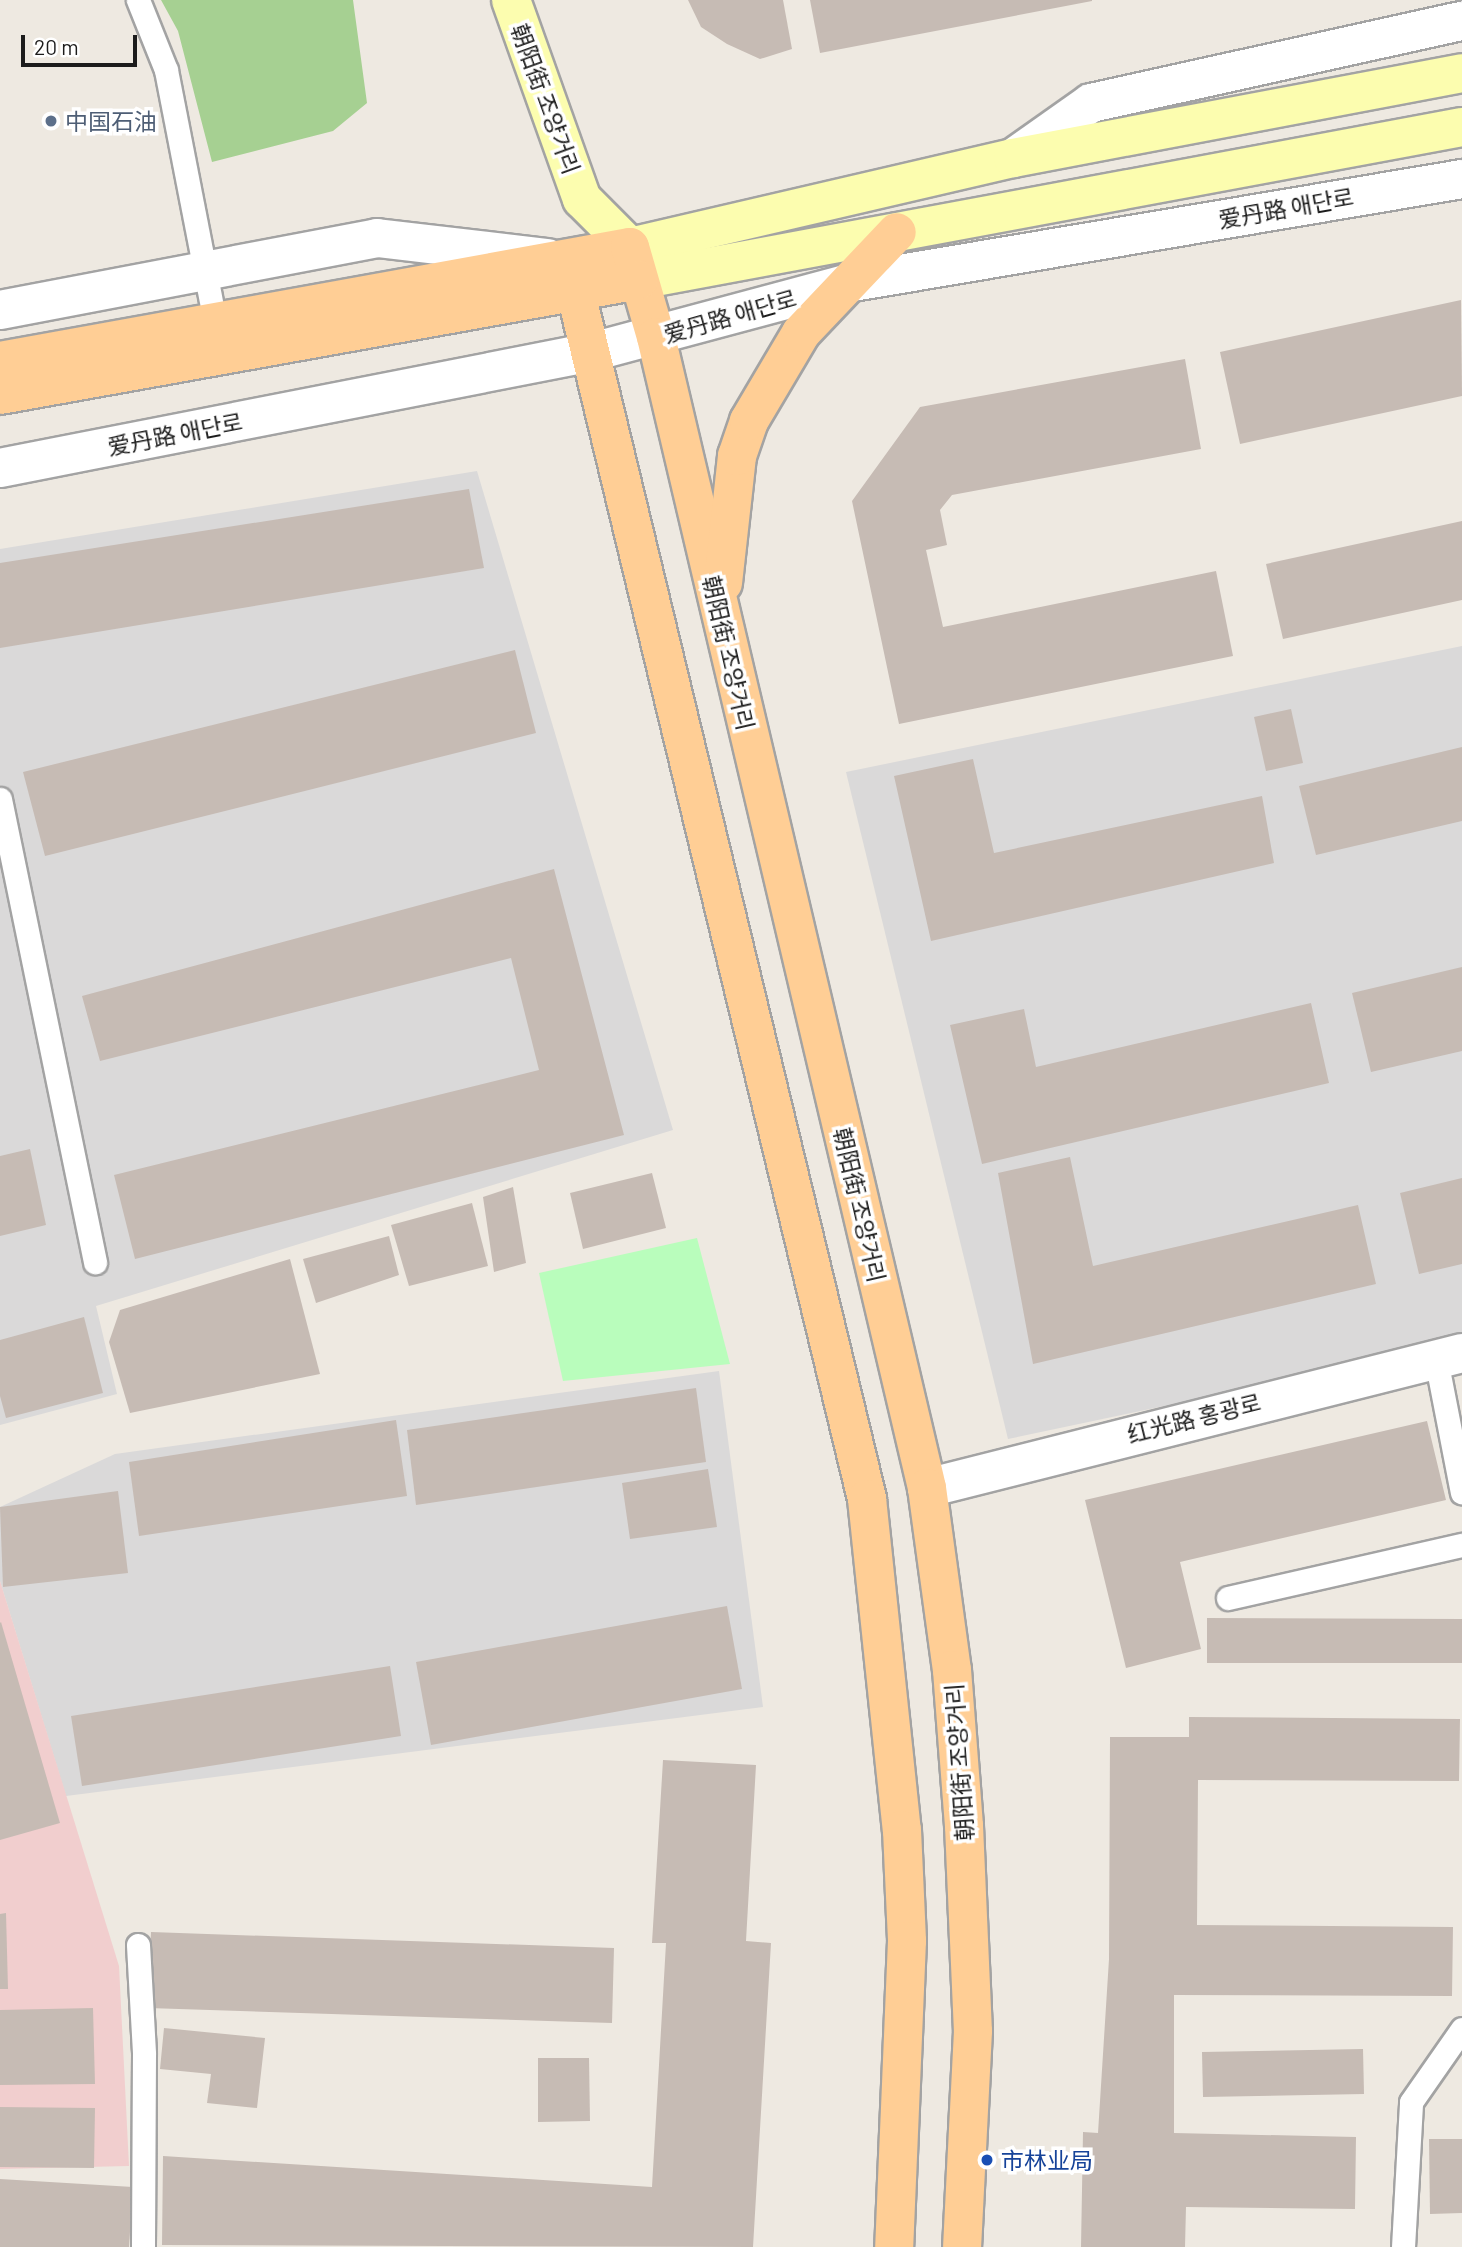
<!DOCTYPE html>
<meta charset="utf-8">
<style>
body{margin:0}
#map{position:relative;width:1462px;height:2247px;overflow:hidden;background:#eee9e1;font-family:Barlow,"Noto Sans SC","Noto Sans KR",sans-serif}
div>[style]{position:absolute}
.residential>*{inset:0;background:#dad9d9}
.commercial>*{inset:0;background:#f1cece}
.forest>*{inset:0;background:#a6d092}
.park>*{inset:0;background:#b9fdbc}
.building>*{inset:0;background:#c6bbb4}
.roads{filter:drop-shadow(2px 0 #a3a3a3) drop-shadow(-2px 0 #a3a3a3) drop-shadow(0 2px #a3a3a3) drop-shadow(0 -2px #a3a3a3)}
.service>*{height:23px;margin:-11.5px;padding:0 11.5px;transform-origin:11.5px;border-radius:11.5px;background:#fff}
.minor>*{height:38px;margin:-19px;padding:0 19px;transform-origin:19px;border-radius:19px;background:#fff}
.tertiary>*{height:38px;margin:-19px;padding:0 19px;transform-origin:19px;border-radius:19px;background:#fff}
.secondary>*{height:38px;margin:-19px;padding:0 19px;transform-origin:19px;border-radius:19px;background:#fcfdaf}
.primary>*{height:38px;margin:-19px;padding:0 19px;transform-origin:19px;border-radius:19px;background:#ffce95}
.dots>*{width:19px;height:19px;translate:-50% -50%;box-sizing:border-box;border:4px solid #fff;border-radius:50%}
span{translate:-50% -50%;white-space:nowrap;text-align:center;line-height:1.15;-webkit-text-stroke:7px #fff;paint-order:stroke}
.street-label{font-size:23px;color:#1c1c1c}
.service-label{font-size:23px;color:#4e5e75}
.left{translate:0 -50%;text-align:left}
.transit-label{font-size:23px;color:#164399}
.scale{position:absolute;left:21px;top:35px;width:116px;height:32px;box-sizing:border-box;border:4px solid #1c1c1c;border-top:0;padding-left:9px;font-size:21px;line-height:24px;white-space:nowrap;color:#1c1c1c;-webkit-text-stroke:5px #fff;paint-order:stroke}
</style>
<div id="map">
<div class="residential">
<div style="clip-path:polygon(477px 471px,673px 1130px,96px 1306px,117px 1394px,0 1425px,0 549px)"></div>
<div style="clip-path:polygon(1462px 646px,1462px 1343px,1008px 1439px,846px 772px)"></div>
<div style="clip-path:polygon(719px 1371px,763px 1707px,66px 1796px,0 1581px,0 1507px,115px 1454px)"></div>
</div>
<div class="commercial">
<div style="clip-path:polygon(0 1581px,119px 1966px,129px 2166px,0 2169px)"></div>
</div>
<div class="forest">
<div style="clip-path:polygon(161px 0,353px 0,367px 103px,333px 131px,212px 162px,178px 31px)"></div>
</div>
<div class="park">
<div style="clip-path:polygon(697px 1238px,730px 1364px,563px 1381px,539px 1273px)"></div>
</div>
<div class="building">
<div style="clip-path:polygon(688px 0,783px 0,792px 49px,760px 59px,727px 44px,701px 27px)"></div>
<div style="clip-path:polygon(810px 0,1092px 0,1092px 1px,820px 53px)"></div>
<div style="clip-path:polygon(1461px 300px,1462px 396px,1240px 444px,1220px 352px)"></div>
<div style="clip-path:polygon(1185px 359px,1201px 449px,952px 495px,940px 510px,947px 545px,926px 550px,943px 627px,1216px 571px,1233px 656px,899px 724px,852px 501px,920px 407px)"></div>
<div style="clip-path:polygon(469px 489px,484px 568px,0 648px,0 563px)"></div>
<div style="clip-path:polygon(1462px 521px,1462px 600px,1283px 639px,1266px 564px)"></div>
<div style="clip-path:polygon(515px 650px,536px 733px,45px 856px,23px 772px)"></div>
<div style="clip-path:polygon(1291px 709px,1303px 763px,1266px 771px,1254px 717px)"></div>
<div style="clip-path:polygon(1462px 747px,1462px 821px,1316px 855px,1299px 786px)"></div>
<div style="clip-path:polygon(973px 759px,994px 853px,1262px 796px,1274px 863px,931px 941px,894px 776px)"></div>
<div style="clip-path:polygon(554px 869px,624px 1135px,135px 1259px,114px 1175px,539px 1070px,511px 958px,100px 1061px,82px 996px)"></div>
<div style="clip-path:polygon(1462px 967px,1462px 1051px,1371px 1072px,1352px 993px)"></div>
<div style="clip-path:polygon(1311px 1003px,1329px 1083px,982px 1164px,950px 1025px,1024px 1009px,1036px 1067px)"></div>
<div style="clip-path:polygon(30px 1149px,46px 1225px,0 1236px,0 1156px)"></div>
<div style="clip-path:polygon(1070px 1157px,1093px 1266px,1358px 1205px,1376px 1284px,1033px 1364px,998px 1173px)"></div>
<div style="clip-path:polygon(652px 1173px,666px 1228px,583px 1249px,570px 1193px)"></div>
<div style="clip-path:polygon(1462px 1178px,1462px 1264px,1419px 1274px,1400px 1193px)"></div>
<div style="clip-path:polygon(513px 1187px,526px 1263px,494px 1272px,483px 1197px)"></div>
<div style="clip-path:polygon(472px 1203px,488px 1266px,409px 1286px,391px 1225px)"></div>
<div style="clip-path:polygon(389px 1236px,399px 1275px,316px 1303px,303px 1259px)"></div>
<div style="clip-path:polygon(290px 1259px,320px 1374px,130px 1413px,109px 1342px,120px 1310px)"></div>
<div style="clip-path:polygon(84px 1317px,103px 1393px,6px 1418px,0 1396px,0 1340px)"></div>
<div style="clip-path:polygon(696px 1388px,706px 1462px,416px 1505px,407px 1430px)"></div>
<div style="clip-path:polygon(396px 1420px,407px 1496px,139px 1536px,129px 1462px)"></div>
<div style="clip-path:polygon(1427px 1421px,1446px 1500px,1180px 1562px,1201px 1649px,1126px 1668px,1085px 1500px)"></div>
<div style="clip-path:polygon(708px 1469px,717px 1527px,630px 1539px,622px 1483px)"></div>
<div style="clip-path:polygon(118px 1491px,128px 1573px,3px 1587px,0 1507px)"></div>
<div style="clip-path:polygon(727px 1606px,742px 1689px,431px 1745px,416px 1662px)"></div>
<div style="clip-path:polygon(1207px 1618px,1462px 1619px,1462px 1663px,1207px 1663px)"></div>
<div style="clip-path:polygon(1px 1622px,60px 1823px,0 1840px,0 1623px)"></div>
<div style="clip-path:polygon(390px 1666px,401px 1736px,82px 1786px,71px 1716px)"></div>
<div style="clip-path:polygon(1189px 1717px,1460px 1719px,1459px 1781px,1198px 1780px,1197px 1925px,1453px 1927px,1452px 1996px,1174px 1995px,1174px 2133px,1356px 2137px,1355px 2209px,1186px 2207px,1185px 2247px,1081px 2247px,1083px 2132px,1098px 2133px,1109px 1959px,1110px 1737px,1189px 1737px)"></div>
<div style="clip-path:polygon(663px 1760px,756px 1765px,746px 1941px,771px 1943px,753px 2247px,162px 2245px,163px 2156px,652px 2187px,666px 1943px,652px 1943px)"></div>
<div style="clip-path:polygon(6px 1913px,8px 1989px,0 1989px,0 1914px)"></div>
<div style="clip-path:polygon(151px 1932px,614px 1948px,612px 2023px,148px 2008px)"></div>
<div style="clip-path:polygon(93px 2008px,95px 2084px,0 2085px,0 2010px)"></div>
<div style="clip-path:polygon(164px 2028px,265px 2038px,257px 2108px,207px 2103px,211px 2074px,160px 2069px)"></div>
<div style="clip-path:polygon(1363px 2049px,1364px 2094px,1203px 2097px,1202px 2052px)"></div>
<div style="clip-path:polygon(538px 2058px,589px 2058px,590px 2121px,538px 2122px)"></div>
<div style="clip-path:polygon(0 2107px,95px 2108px,94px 2168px,0 2167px)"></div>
<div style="clip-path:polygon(1429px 2139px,1462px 2139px,1462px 2213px,1430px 2214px)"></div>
<div style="clip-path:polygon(0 2179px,133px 2187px,129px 2247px,0 2247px)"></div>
</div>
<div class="roads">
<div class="service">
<div style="left:138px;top:0;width:75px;rotate:68.2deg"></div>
<div style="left:166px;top:70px;width:257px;rotate:79deg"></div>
<div style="left:0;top:799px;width:473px;rotate:78.4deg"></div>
<div style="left:1436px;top:1359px;width:136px;rotate:79deg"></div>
<div style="left:1228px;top:1598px;width:240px;rotate:-12.8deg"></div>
<div style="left:138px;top:1945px;width:109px;rotate:86.8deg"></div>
<div style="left:144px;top:2054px;width:193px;rotate:90.3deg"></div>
<div style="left:1403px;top:2247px;width:145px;rotate:-86.8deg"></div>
<div style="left:1411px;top:2102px;width:89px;rotate:-55.1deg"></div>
</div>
<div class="minor">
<div style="left:927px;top:1488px;width:552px;rotate:-14.16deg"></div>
</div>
<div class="tertiary">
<div style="left:1013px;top:158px;width:95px;rotate:-35.2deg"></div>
<div style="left:1091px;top:103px;width:380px;rotate:-12.5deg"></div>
<div style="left:0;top:310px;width:384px;rotate:-10.8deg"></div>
<div style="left:377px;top:238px;width:172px;rotate:6.7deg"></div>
<div style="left:0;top:468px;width:603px;rotate:-11.09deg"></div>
<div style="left:592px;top:352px;width:270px;rotate:-15deg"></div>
<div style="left:853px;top:282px;width:618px;rotate:-9.6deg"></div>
</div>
<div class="secondary">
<div style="left:511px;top:0;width:211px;rotate:70.4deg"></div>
<div style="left:582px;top:199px;width:68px;rotate:45deg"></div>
<div style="left:630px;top:247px;width:393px;rotate:-13.1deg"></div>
<div style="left:1013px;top:158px;width:457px;rotate:-10.7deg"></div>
<div style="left:639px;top:280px;width:837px;rotate:-10.53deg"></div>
</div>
<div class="primary">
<div style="left:568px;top:260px;width:1275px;rotate:76.43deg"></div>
<div style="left:867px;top:1499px;width:333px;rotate:84deg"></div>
<div style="left:902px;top:1830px;width:111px;rotate:87.4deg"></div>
<div style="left:907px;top:1941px;width:306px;rotate:92.4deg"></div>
<div style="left:0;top:361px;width:640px;rotate:-10.26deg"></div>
<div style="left:630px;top:247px;width:94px;rotate:73.9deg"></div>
<div style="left:656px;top:337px;width:1182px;rotate:76.75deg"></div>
<div style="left:927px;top:1488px;width:184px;rotate:82.2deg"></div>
<div style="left:952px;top:1670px;width:156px;rotate:85.6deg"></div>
<div style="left:964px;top:1826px;width:205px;rotate:87.5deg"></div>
<div style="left:973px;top:2031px;width:216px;rotate:92.9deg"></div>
<div style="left:0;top:395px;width:649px;rotate:-10.2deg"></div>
<div style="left:723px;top:583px;width:128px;rotate:-83.7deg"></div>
<div style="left:737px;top:456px;width:37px;rotate:-71deg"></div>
<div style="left:749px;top:421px;width:102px;rotate:-59.4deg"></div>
<div style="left:801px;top:333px;width:139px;rotate:-46.5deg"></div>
</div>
</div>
<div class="dots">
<div style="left:51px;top:121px;background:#5c6f8a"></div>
<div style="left:987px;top:2160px;background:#1a4fb4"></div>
</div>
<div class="street-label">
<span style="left:546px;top:99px;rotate:70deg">朝阳街 조양거리</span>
<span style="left:1286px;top:208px;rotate:-10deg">爱丹路 애단로</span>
<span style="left:730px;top:316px;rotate:-16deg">爱丹路 애단로</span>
<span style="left:175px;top:434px;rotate:-11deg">爱丹路 애단로</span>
<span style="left:729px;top:653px;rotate:77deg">朝阳街 조양거리</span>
<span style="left:860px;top:1205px;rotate:77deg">朝阳街 조양거리</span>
<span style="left:1194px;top:1418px;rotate:-14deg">红光路 홍광로</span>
<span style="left:959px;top:1762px;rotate:-94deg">朝阳街 조양거리</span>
</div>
<div class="service-label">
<span class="left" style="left:65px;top:121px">中国石油</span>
</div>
<div class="transit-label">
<span class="left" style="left:1001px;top:2160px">市林业局</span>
</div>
<div class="scale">20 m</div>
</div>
